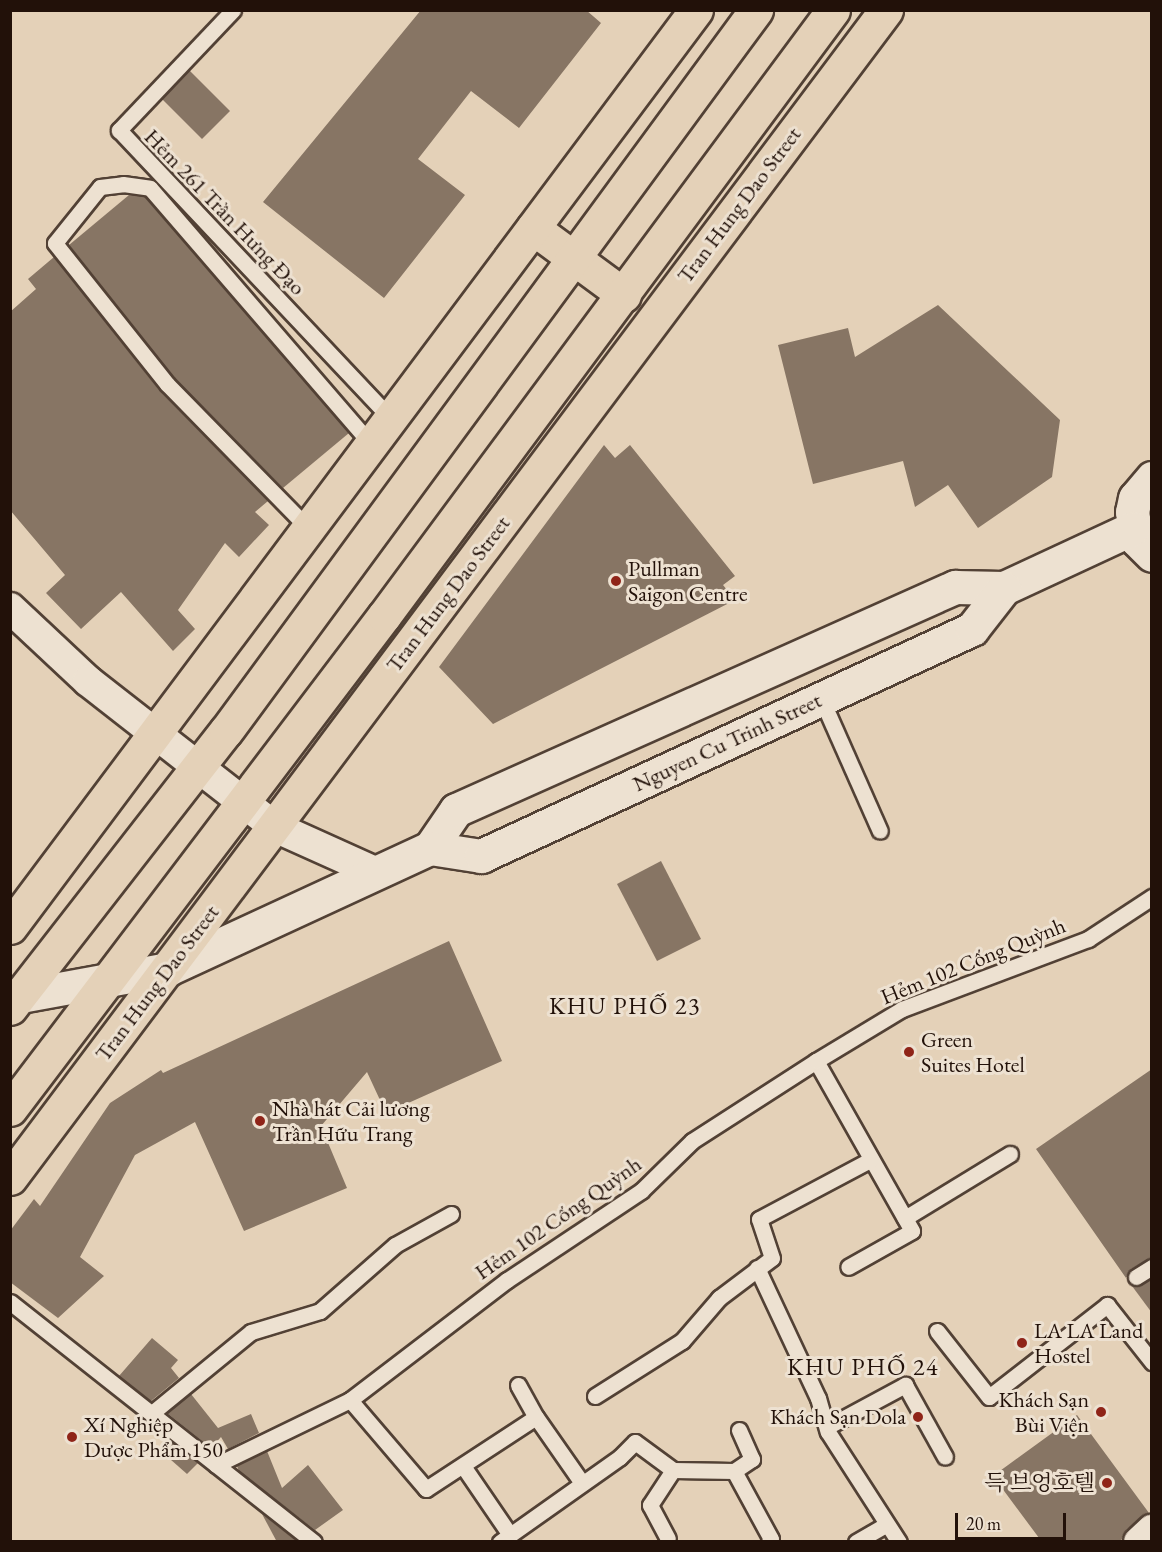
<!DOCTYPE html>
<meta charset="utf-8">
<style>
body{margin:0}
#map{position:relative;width:1162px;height:1552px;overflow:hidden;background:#e4d1b8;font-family:"EB Garamond","Noto Serif KR",serif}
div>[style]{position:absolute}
.building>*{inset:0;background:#877564}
.roads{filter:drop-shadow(2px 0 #524135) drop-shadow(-2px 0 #524135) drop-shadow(0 2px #524135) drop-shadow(0 -2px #524135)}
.service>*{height:15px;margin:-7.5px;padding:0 7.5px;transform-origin:7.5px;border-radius:7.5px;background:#ede1d1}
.minor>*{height:30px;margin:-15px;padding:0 15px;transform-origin:15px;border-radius:15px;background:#ede1d1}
.tertiary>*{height:33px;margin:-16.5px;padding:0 16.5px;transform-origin:16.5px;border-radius:16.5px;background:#ede1d1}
.primary>*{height:33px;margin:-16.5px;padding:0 16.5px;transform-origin:16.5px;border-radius:16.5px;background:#e4d1b8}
.dots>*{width:16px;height:16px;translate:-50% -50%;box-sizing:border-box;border:3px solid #ede1d1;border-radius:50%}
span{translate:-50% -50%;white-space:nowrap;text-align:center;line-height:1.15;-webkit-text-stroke:6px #ede1d1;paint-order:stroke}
.street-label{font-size:22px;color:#221109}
.poi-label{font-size:22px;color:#221109}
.left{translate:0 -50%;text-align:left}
.right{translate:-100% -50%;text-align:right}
.neighbourhood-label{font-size:24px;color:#221109;letter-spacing:1.5px}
.frame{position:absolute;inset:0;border:12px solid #221109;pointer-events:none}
.scale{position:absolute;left:955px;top:1513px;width:111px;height:27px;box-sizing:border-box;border:3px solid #221109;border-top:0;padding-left:8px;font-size:18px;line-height:21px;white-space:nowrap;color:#221109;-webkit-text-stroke:4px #ede1d1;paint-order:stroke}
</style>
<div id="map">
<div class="building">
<div style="clip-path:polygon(421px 10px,586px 10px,601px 23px,519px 128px,471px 91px,418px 159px,465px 195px,384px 298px,263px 202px)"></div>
<div style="clip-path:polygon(189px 70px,230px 111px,202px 139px,162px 99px)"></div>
<div style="clip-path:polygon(129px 195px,145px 197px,349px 433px,283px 488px,174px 378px,69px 245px)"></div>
<div style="clip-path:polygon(54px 257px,159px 390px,268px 501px,255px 512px,269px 525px,239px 557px,225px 543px,178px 610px,195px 629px,173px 651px,121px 592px,81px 629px,46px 593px,65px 575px,10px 510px,10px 312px,36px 289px,28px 279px)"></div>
<div style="clip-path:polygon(938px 305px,1060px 420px,1052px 477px,978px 528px,948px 485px,915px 507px,903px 461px,813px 484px,778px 345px,848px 328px,855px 357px)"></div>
<div style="clip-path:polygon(604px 445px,615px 458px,630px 445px,735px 576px,723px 585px,735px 600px,493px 724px,439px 667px)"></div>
<div style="clip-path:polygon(661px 861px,701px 939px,657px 961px,617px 884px)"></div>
<div style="clip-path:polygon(449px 941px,502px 1061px,386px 1113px,367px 1072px,321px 1126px,347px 1188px,244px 1231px,195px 1122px,135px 1155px,80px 1257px,104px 1276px,58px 1318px,10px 1282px,10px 1231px,34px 1199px,40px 1206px,110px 1103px,161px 1070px,163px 1073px)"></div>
<div style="clip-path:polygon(1152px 1069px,1152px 1257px,1131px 1269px,1126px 1278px,1036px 1149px)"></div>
<div style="clip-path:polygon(1152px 1279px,1152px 1313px,1132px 1286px)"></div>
<div style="clip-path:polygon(152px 1338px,178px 1360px,171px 1368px,179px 1378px,151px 1401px,119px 1376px)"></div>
<div style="clip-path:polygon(191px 1394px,218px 1428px,251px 1414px,259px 1433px,228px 1449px,221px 1437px,211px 1448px,167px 1413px)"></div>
<div style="clip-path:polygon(1077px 1415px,1149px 1513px,1127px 1529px,1120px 1542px,1042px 1542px,993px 1476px)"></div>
<div style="clip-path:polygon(171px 1442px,198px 1463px,187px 1474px,162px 1452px)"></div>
<div style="clip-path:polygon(267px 1451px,282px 1488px,308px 1465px,343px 1510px,315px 1530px,239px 1471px,237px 1466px)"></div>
<div style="clip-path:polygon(262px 1514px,298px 1542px,277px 1542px)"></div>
</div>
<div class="roads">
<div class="service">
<div style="left:233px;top:10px;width:166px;rotate:133.5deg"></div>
<div style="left:119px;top:130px;width:394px;rotate:46.7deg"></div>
<div style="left:310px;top:530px;width:204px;rotate:-134.4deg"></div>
<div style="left:167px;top:384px;width:180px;rotate:-128.5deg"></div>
<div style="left:55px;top:243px;width:72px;rotate:-51.2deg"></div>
<div style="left:100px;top:187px;width:23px;rotate:-7deg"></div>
<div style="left:123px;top:184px;width:27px;rotate:8deg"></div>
<div style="left:150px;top:188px;width:338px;rotate:49.2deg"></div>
<div style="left:821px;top:698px;width:145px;rotate:66.1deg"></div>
<div style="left:816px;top:1061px;width:195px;rotate:60.5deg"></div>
<div style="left:912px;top:1231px;width:73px;rotate:150.6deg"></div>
<div style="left:905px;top:1218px;width:123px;rotate:-31.4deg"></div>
<div style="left:757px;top:1268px;width:144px;rotate:64.9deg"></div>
<div style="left:818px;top:1398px;width:35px;rotate:74deg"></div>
<div style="left:828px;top:1432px;width:131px;rotate:57.2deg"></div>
<div style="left:1136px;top:1277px;width:19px;rotate:-32deg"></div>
<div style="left:10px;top:1302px;width:387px;rotate:38.3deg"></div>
<div style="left:937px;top:1331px;width:84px;rotate:51.8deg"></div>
<div style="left:989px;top:1397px;width:150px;rotate:-37.9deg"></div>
<div style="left:1107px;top:1305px;width:73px;rotate:51.7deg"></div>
<div style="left:518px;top:1385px;width:37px;rotate:61deg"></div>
<div style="left:595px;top:1396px;width:103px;rotate:-32.3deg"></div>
<div style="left:682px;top:1341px;width:57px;rotate:-49.3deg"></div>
<div style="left:719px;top:1298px;width:66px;rotate:-37deg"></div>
<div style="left:772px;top:1258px;width:41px;rotate:-108.4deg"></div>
<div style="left:759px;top:1219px;width:126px;rotate:-28deg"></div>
<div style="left:350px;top:1400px;width:117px;rotate:49.5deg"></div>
<div style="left:426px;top:1489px;width:131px;rotate:-33.2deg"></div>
<div style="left:536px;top:1417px;width:80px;rotate:55.1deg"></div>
<div style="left:152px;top:1413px;width:128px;rotate:-39.3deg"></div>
<div style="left:251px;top:1332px;width:72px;rotate:-16.9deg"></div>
<div style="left:320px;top:1311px;width:100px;rotate:-41.3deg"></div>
<div style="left:395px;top:1245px;width:64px;rotate:-29deg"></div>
<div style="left:827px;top:1427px;width:89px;rotate:-28.3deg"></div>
<div style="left:905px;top:1385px;width:82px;rotate:60.9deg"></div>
<div style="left:739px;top:1430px;width:32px;rotate:66deg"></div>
<div style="left:752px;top:1459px;width:22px;rotate:146deg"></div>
<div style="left:734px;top:1471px;width:77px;rotate:61.4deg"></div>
<div style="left:771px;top:1539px;width:4px;rotate:124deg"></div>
<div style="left:216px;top:1465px;width:149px;rotate:-25.9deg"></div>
<div style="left:350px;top:1400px;width:198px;rotate:-37.4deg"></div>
<div style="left:507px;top:1280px;width:161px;rotate:-33.6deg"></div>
<div style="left:641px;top:1191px;width:71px;rotate:-44.4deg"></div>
<div style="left:692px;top:1141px;width:148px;rotate:-32.8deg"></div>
<div style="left:816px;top:1061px;width:100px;rotate:-31.2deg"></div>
<div style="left:902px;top:1009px;width:199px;rotate:-20.6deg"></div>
<div style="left:1088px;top:939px;width:77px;rotate:-33.3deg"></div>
<div style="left:463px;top:1466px;width:83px;rotate:55.7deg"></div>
<div style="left:673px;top:1470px;width:61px;rotate:0.9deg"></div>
<div style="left:500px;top:1542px;width:147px;rotate:-35.3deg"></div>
<div style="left:620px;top:1457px;width:21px;rotate:-45deg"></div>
<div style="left:635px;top:1442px;width:47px;rotate:36.4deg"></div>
<div style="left:673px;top:1470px;width:42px;rotate:123.3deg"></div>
<div style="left:650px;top:1505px;width:38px;rotate:62deg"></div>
<div style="left:856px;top:1542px;width:34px;rotate:-30deg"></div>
</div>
<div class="minor">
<div style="left:10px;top:608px;width:107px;rotate:43.1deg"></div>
<div style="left:88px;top:681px;width:237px;rotate:38deg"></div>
<div style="left:275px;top:827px;width:110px;rotate:24.2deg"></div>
<div style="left:1139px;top:1542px;width:18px;rotate:-43deg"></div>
</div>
<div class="tertiary">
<div style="left:1152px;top:478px;width:26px;rotate:130deg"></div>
<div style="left:1135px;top:498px;width:14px;rotate:102deg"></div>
<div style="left:1132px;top:512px;width:28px;rotate:80deg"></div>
<div style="left:1137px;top:540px;width:21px;rotate:45deg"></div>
<div style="left:430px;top:848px;width:46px;rotate:-55.6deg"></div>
<div style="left:456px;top:810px;width:547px;rotate:-24.08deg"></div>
<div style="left:955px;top:587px;width:49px;rotate:1.2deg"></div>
<div style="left:1004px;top:588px;width:142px;rotate:-24.9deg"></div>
<div style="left:10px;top:998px;width:161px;rotate:-10.4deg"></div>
<div style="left:168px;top:969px;width:289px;rotate:-24.8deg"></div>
<div style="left:430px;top:848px;width:52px;rotate:8.9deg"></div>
<div style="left:481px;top:856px;width:541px;rotate:-24.81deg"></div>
<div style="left:972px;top:629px;width:52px;rotate:-52deg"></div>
</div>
<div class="primary">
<div style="left:533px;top:228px;width:113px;rotate:36.4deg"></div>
<div style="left:10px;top:927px;width:1145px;rotate:-53.2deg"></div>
<div style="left:10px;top:1008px;width:351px;rotate:-52.1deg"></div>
<div style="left:226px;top:731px;width:895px;rotate:-53.68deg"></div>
<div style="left:10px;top:1109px;width:619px;rotate:-52.82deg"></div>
<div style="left:384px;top:616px;width:754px;rotate:-53.46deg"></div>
<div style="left:10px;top:1178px;width:1460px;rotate:-53.13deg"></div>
</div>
</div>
<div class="dots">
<div style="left:616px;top:581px;background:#8f2418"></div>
<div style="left:909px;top:1052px;background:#8f2418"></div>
<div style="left:260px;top:1121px;background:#8f2418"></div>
<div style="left:1022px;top:1343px;background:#8f2418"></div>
<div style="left:1101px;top:1412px;background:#8f2418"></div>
<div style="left:918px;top:1417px;background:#8f2418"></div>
<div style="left:72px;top:1437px;background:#8f2418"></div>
<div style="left:1107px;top:1483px;background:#8f2418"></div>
</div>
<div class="street-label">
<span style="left:739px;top:205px;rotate:-53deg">Tran Hung Dao Street</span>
<span style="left:225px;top:212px;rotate:46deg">Hẻm 261 Trần Hưng Đạo</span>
<span style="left:448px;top:594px;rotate:-53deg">Tran Hung Dao Street</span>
<span style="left:727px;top:742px;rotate:-25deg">Nguyen Cu Trinh Street</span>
<span style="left:973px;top:961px;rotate:-22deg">Hẻm 102 Cống Quỳnh</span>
<span style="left:157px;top:983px;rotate:-53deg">Tran Hung Dao Street</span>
<span style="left:558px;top:1218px;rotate:-35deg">Hẻm 102 Cống Quỳnh</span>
</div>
<div class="poi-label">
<span class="left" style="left:628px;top:581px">Pullman<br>Saigon Centre</span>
<span class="left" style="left:921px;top:1052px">Green<br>Suites Hotel</span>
<span class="left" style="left:272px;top:1121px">Nhà hát Cải lương<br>Trần Hữu Trang</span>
<span class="left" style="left:1034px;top:1343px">LA LA Land<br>Hostel</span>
<span class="right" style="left:1089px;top:1412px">Khách Sạn<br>Bùi Viện</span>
<span class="right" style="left:906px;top:1417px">Khách Sạn Dola</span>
<span class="left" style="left:84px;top:1437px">Xí Nghiệp<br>Dược Phẩm 150</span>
<span class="right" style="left:1095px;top:1483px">득 브엉호텔</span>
</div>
<div class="neighbourhood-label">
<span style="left:625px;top:1006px">KHU PHỐ 23</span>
<span style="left:863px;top:1367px">KHU PHỐ 24</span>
</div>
<div class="frame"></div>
<div class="scale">20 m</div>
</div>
